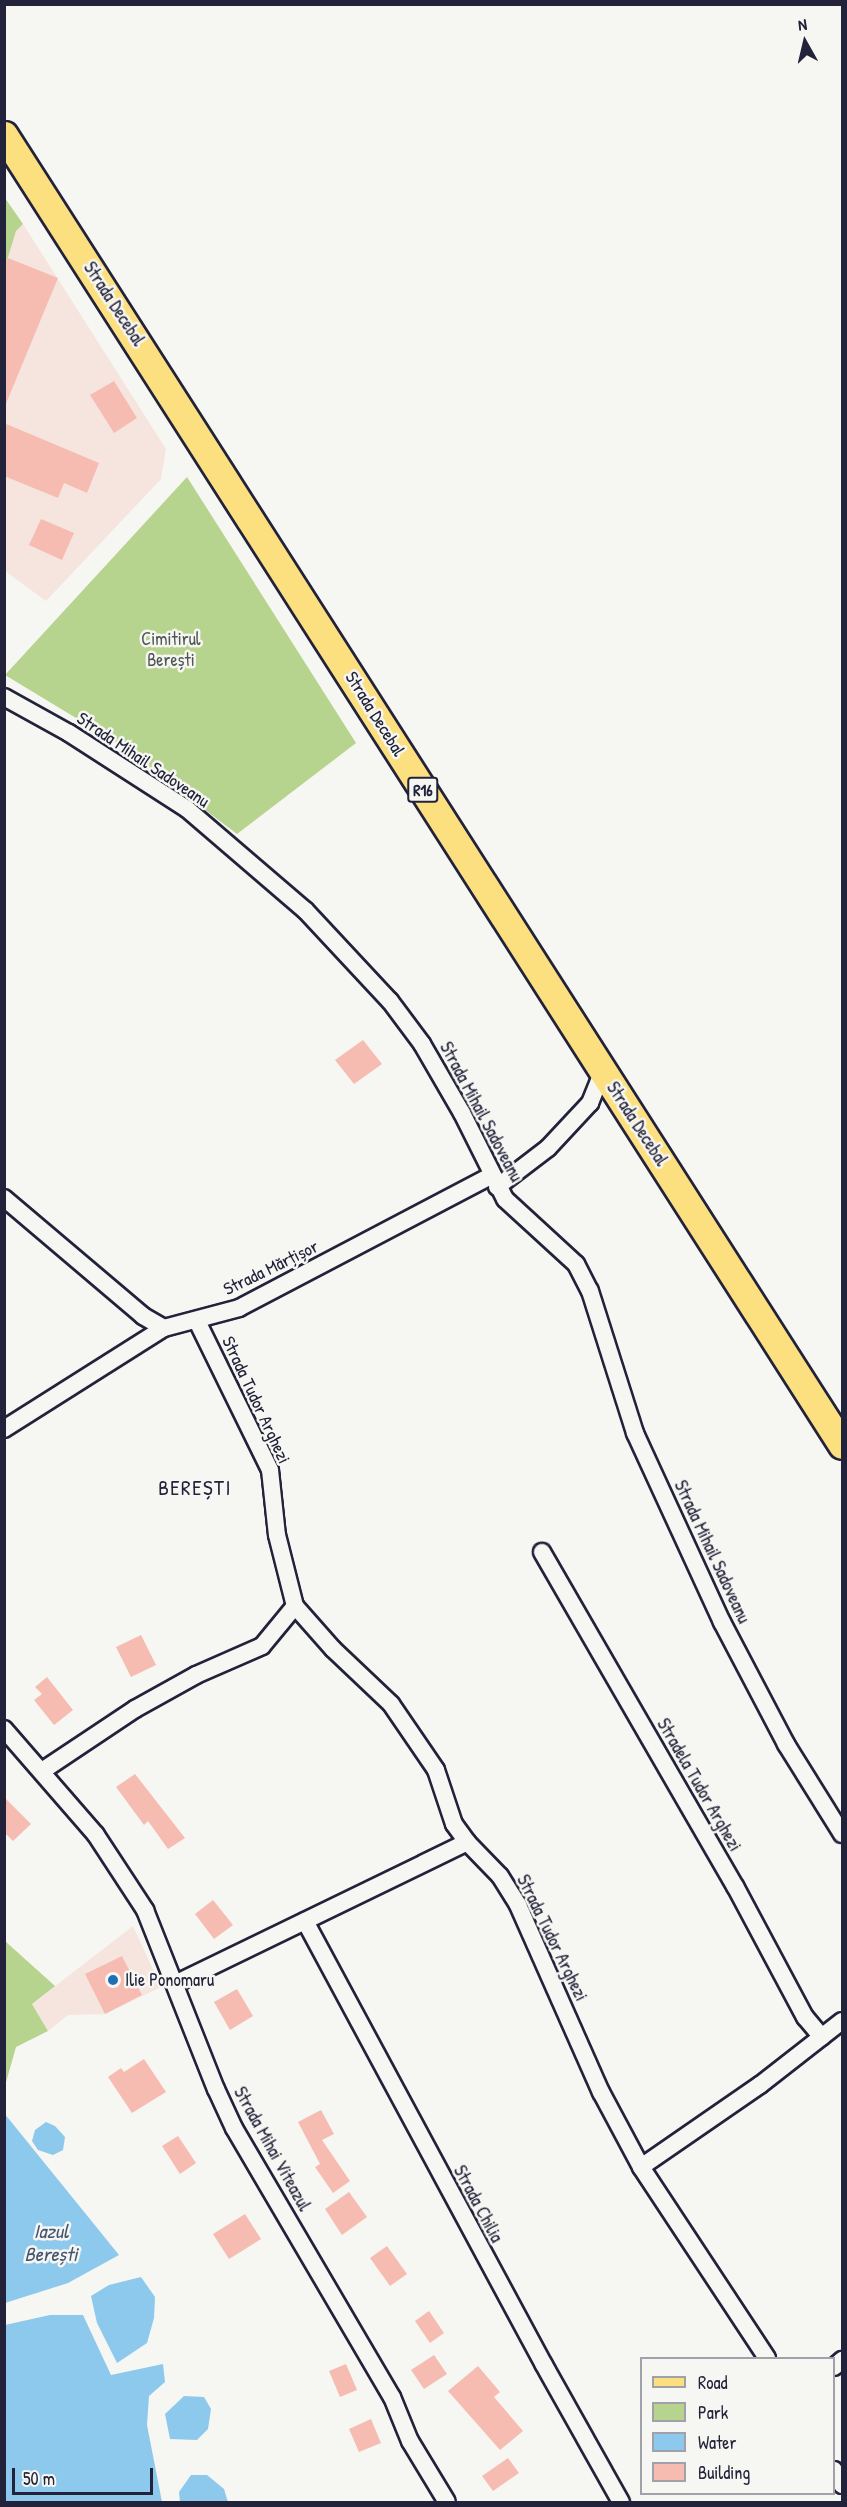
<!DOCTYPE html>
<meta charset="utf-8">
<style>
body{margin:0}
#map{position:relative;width:847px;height:2507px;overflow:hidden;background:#f6f6f2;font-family:"Patrick Hand",sans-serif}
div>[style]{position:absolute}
.built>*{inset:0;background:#f6e5de}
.green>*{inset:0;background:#b6d48d}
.water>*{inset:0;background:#8dc9ed}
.building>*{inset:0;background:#f7bcb1}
.roads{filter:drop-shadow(2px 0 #22223b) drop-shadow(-2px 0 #22223b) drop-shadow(0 2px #22223b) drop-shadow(0 -2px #22223b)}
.minor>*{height:16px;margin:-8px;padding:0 8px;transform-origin:8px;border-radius:8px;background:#f6f6f2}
.primary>*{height:27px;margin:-13.5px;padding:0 13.5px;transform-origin:13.5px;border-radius:13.5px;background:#fce080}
.dots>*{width:16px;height:16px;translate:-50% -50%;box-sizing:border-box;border:3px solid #f6f6f2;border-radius:50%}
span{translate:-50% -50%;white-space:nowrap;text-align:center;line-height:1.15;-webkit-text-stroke:5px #f6f6f2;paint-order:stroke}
.shield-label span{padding:2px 4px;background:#f6f6f2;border:2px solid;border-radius:4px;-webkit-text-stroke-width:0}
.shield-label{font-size:16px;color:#22223b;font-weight:700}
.street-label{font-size:18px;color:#22223b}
.park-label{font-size:18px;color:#4e5754}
.poi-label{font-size:18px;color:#22223b}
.left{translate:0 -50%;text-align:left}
.water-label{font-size:20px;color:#425470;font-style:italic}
.quarter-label{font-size:21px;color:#22223b;letter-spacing:1.5px}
.frame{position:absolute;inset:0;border:6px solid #22223b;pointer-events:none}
.legend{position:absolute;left:640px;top:2357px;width:195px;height:138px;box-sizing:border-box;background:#f6f6f2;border:2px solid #a1a1a9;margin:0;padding:8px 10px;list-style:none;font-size:18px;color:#22223b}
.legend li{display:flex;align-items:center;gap:12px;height:30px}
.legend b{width:30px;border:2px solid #a1a1a9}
.north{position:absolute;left:775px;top:12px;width:60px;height:60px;-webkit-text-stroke:4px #f6f6f2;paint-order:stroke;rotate:352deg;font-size:16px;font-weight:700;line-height:24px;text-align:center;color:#22223b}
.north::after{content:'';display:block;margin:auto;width:21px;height:27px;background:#22223b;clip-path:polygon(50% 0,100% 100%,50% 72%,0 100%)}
.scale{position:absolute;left:12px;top:2468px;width:141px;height:27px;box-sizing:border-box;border:3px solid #22223b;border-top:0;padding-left:8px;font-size:18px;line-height:21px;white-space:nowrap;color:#22223b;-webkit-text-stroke:4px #f6f6f2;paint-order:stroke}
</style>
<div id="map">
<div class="built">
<div style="clip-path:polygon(23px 224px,166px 449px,161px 479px,46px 601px,5px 571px,5px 267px,16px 231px)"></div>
<div style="clip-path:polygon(133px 1926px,161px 1987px,105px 2014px,68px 2015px,48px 2031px,32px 2004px)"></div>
</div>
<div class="green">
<div style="clip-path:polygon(5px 198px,23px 224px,16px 231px,5px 267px)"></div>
<div style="clip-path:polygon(187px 477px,356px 743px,237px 834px,114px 741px,5px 675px)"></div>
<div style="clip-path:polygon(5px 1941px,55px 1986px,32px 2004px,48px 2031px,16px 2047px,5px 2086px)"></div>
</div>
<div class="water">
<div style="clip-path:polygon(4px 2113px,119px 2255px,68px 2283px,5px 2303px)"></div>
<div style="clip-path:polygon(46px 2122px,55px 2126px,65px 2137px,63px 2150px,53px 2155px,38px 2150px,32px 2141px,35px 2130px)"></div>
<div style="clip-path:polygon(141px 2277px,155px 2297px,154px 2318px,147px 2343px,117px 2363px,97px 2323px,91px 2296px,109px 2285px)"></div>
<div style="clip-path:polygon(50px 2315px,83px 2315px,111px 2375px,163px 2364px,165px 2382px,149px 2396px,147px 2425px,162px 2502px,5px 2502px,5px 2325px)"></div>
<div style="clip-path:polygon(184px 2396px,204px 2397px,211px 2409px,208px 2429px,197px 2440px,170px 2439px,165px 2414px)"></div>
<div style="clip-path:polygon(191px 2475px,207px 2475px,224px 2489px,228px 2502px,180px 2502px,179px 2492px)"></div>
</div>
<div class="building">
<div style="clip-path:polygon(8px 258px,58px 278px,5px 406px,4px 267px)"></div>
<div style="clip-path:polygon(114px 381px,137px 418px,114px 433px,90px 395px)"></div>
<div style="clip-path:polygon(4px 423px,99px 463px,87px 493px,64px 483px,58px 498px,4px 476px)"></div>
<div style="clip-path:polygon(41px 519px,74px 533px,62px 560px,29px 545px)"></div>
<div style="clip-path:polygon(363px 1040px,382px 1064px,354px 1084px,335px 1060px)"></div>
<div style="clip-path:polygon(141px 1635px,156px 1665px,131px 1677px,116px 1647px)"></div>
<div style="clip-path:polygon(47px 1677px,73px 1710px,54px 1725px,34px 1700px,42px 1694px,35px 1687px)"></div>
<div style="clip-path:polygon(135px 1774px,185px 1838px,168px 1849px,148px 1821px,144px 1825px,116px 1787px)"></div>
<div style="clip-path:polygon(4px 1797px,31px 1824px,13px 1841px,4px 1832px)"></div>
<div style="clip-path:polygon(213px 1900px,233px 1925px,214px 1939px,195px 1914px)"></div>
<div style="clip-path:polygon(122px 1956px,142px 1995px,105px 2014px,85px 1974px)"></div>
<div style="clip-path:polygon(237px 1989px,253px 2016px,230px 2030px,214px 2002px)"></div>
<div style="clip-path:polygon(144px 2059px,166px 2092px,132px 2113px,108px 2077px,121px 2068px,124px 2072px)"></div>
<div style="clip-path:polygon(321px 2110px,334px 2134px,322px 2140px,350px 2181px,333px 2193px,315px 2167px,320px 2164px,298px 2122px)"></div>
<div style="clip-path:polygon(178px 2136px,196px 2163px,180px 2174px,162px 2146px)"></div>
<div style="clip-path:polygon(349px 2192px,367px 2217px,342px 2235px,325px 2209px)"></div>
<div style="clip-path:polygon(245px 2214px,261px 2239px,229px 2259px,213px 2234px)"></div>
<div style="clip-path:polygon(387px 2246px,407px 2274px,390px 2286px,370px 2258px)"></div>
<div style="clip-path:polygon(429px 2311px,444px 2333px,430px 2343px,415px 2321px)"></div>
<div style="clip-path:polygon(434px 2355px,447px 2374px,424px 2389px,411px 2370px)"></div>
<div style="clip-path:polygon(346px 2364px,357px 2390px,340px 2397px,329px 2371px)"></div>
<div style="clip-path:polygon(478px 2366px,500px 2392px,494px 2397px,523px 2431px,500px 2450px,448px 2391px)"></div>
<div style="clip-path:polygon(371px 2419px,381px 2443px,359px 2452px,349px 2429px)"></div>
<div style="clip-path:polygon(508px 2458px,519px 2473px,493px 2491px,482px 2476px)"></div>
</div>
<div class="roads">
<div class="minor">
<div style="left:4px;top:697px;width:74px;rotate:29deg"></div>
<div style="left:69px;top:733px;width:140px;rotate:32.8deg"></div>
<div style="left:187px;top:809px;width:155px;rotate:40.6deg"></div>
<div style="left:305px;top:910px;width:125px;rotate:47deg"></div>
<div style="left:390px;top:1001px;width:54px;rotate:53.3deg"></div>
<div style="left:422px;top:1044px;width:80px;rotate:59.9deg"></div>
<div style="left:462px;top:1113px;width:96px;rotate:63.4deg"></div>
<div style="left:505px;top:1199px;width:96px;rotate:42.5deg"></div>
<div style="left:576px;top:1264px;width:30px;rotate:63deg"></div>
<div style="left:590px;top:1291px;width:149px;rotate:72.4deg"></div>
<div style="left:635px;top:1433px;width:208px;rotate:65.3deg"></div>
<div style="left:722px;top:1622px;width:138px;rotate:62.3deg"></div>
<div style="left:786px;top:1744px;width:106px;rotate:58.1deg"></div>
<div style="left:497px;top:1187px;width:64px;rotate:-37.4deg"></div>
<div style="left:548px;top:1148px;width:62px;rotate:-47deg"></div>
<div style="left:590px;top:1103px;width:35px;rotate:-68deg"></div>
<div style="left:4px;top:1198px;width:182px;rotate:40.3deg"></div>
<div style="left:143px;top:1316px;width:24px;rotate:30deg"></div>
<div style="left:197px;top:1321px;width:166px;rotate:63.9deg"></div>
<div style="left:270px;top:1470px;width:65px;rotate:83.9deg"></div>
<div style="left:277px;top:1535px;width:73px;rotate:75.8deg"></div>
<div style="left:295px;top:1606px;width:57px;rotate:48.5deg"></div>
<div style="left:333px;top:1649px;width:80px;rotate:43.5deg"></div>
<div style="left:391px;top:1704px;width:80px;rotate:55.7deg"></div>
<div style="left:436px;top:1770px;width:57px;rotate:71.6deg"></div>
<div style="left:454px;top:1824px;width:22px;rotate:54deg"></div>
<div style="left:467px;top:1842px;width:47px;rotate:45.9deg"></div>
<div style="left:500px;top:1876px;width:34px;rotate:58deg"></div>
<div style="left:518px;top:1905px;width:205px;rotate:66.1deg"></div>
<div style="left:601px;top:2092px;width:85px;rotate:61.9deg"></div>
<div style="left:641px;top:2167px;width:229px;rotate:56.6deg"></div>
<div style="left:4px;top:1429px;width:189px;rotate:-32.3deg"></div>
<div style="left:164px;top:1328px;width:78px;rotate:-14.9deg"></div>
<div style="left:239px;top:1308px;width:286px;rotate:-27.7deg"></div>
<div style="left:542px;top:1552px;width:386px;rotate:60deg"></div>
<div style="left:735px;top:1886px;width:149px;rotate:61.9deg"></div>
<div style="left:805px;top:2017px;width:26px;rotate:50deg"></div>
<div style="left:4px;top:1729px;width:140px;rotate:49deg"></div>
<div style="left:96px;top:1835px;width:90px;rotate:56.8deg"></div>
<div style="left:145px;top:1910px;width:193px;rotate:68.4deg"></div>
<div style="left:216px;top:2089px;width:43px;rotate:65.2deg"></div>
<div style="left:234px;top:2128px;width:312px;rotate:59.6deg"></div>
<div style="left:392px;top:2397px;width:48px;rotate:67.8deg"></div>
<div style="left:410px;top:2441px;width:71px;rotate:58.8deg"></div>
<div style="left:42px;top:1771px;width:112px;rotate:-33.7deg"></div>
<div style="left:135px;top:1709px;width:70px;rotate:-29.1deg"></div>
<div style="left:196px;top:1675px;width:72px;rotate:-23.7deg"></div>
<div style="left:262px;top:1646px;width:52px;rotate:-50.5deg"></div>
<div style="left:305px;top:1921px;width:504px;rotate:61.71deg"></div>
<div style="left:544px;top:2365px;width:157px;rotate:60.7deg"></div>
<div style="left:175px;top:1984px;width:325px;rotate:-25.9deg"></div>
<div style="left:641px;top:2167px;width:145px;rotate:-34.6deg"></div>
<div style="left:760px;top:2085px;width:104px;rotate:-38deg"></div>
<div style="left:834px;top:2367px;width:11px;rotate:-41deg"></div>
<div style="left:834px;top:2470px;width:17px;rotate:62deg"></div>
</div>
<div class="primary">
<div style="left:4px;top:135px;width:1555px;rotate:57.39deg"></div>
</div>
</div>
<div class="dots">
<div style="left:113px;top:1980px;background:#1f6fb2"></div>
</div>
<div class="shield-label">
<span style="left:423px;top:790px">R16</span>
</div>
<div class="street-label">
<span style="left:114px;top:304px;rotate:57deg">Strada Decebal</span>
<span style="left:375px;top:714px;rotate:58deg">Strada Decebal</span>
<span style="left:143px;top:760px;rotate:34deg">Strada Mihail Sadoveanu</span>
<span style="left:481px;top:1112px;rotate:62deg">Strada Mihail Sadoveanu</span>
<span style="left:637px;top:1124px;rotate:57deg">Strada Decebal</span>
<span style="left:271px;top:1268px;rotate:-26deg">Strada Mărțișor</span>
<span style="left:256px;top:1400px;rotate:65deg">Strada Tudor Arghezi</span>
<span style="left:712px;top:1552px;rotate:65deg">Strada Mihail Sadoveanu</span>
<span style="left:699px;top:1785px;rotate:60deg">Stradela Tudor Arghezi</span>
<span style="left:552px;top:1938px;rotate:64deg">Strada Tudor Arghezi</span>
<span style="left:272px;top:2149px;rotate:61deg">Strada Mihai Viteazul</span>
<span style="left:478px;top:2204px;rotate:62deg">Strada Chilia</span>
</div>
<div class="park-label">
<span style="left:171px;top:650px">Cimitirul<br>Berești</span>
</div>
<div class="poi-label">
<span class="left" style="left:125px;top:1980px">Ilie Ponomaru</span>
</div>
<div class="water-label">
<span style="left:51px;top:2242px">Iazul<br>Berești</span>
</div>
<div class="quarter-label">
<span style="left:195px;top:1488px">BEREȘTI</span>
</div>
<div class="frame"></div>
<ul class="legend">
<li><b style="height:8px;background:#fce080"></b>Road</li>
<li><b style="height:16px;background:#b6d48d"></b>Park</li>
<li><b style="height:16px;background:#8dc9ed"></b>Water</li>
<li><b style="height:16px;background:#f7bcb1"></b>Building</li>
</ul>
<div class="north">N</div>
<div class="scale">50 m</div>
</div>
